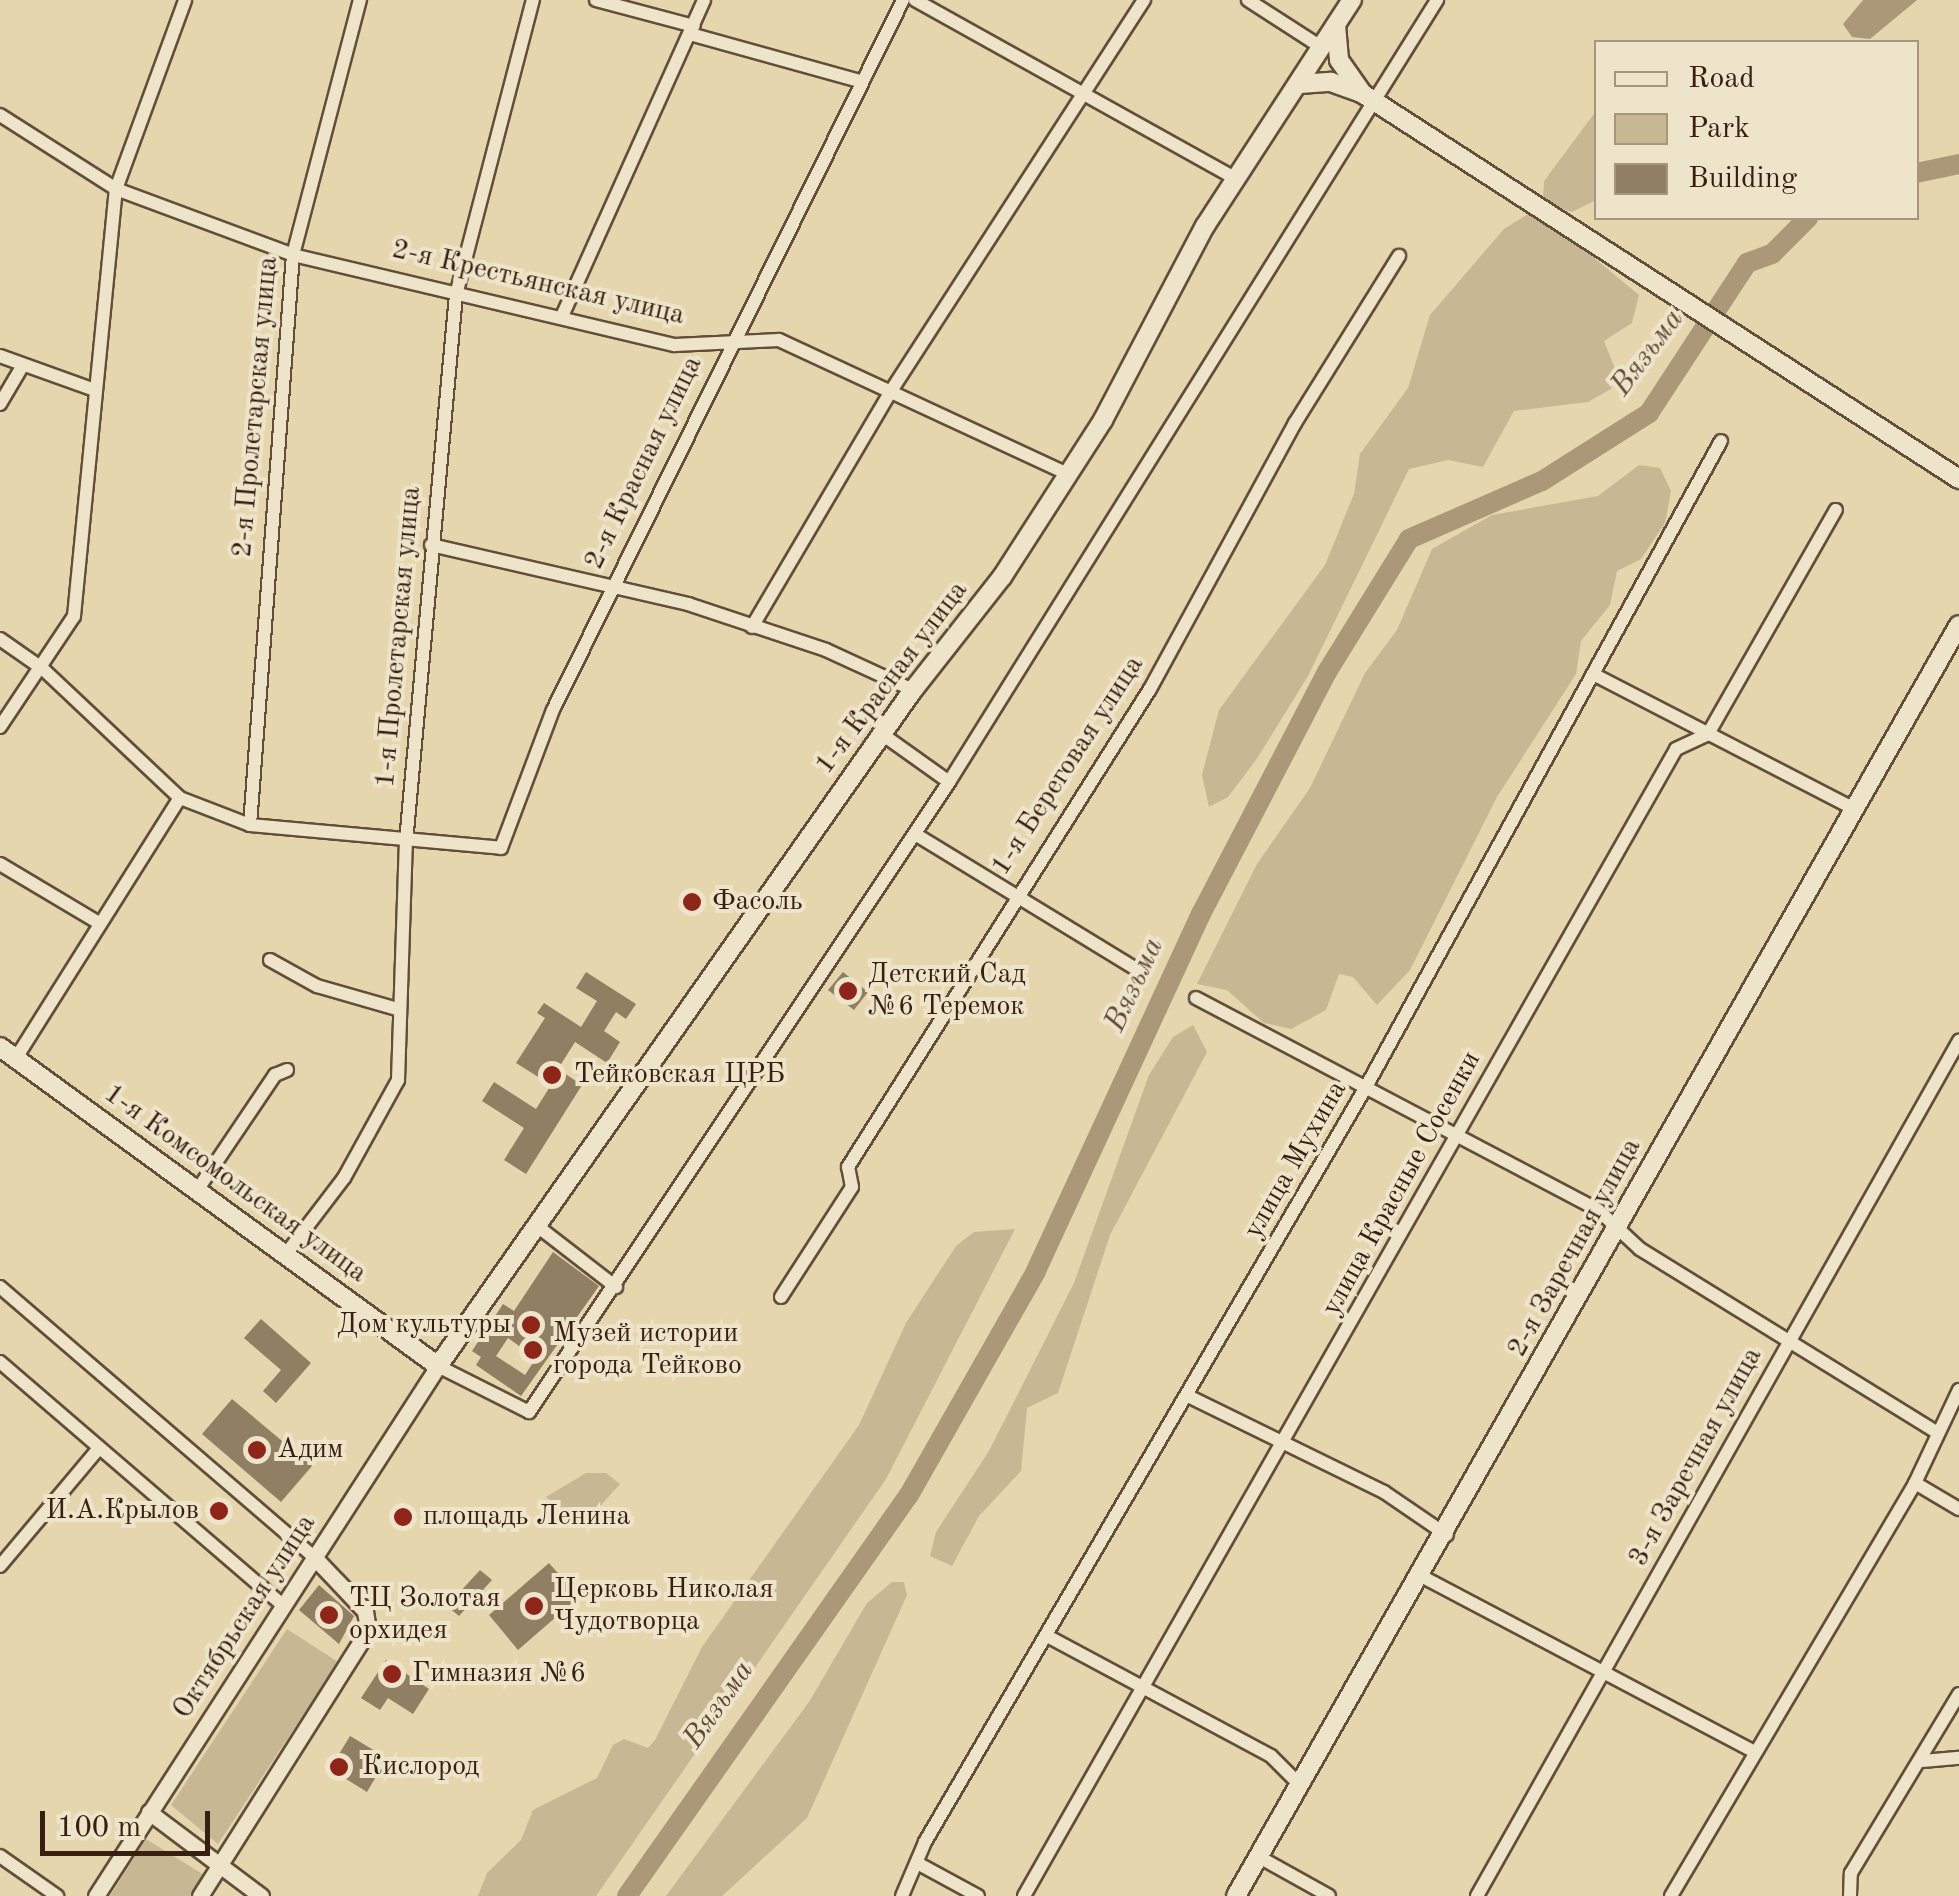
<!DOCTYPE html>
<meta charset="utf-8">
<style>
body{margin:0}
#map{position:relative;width:1959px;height:1896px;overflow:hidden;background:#e5d6ad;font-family:"Old Standard TT",serif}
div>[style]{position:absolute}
.green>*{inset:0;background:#c7b793}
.water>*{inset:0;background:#aa9878}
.river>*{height:20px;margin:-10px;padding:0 10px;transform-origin:10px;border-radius:10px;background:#aa9878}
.building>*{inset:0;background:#917f63}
.roads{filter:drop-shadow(2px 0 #624e39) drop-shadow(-2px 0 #624e39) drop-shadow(0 2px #624e39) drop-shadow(0 -2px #624e39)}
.minor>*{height:12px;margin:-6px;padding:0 6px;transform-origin:6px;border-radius:6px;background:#eee4ca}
.tertiary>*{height:15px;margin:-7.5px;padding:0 7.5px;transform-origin:7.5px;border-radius:7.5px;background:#eee4ca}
.secondary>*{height:18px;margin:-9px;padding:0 9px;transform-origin:9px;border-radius:9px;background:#eee4ca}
.dots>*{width:28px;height:28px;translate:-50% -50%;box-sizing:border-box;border:5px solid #eee4ca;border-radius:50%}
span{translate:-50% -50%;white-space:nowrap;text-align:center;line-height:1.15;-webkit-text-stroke:8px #eee4ca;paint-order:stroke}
.street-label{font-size:28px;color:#372012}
.poi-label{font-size:28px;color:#372012}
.left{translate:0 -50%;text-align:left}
.right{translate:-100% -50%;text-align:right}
.water-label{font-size:30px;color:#5f4a36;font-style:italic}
.legend{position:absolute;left:1594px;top:40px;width:325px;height:180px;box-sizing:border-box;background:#eee4ca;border:2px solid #a59680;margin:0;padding:12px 18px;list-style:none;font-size:30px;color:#372012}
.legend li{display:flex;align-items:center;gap:20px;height:50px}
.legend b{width:50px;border:2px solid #a59680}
.scale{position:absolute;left:40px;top:1811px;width:170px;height:45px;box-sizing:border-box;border:5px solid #372012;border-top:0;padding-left:12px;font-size:30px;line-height:35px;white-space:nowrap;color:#372012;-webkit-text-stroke:8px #eee4ca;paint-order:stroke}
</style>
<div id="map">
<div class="green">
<div style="clip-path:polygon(1596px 111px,1596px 200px,1572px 212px,1543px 203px,1544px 181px)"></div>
<div style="clip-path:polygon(1528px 214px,1553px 224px,1639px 295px,1632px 323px,1604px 341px,1616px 371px,1611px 389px,1588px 402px,1514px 411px,1483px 467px,1448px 460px,1409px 469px,1308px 676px,1258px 757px,1228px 797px,1209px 807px,1202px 775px,1219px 710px,1325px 565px,1354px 494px,1360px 454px,1408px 388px,1430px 315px,1504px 229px)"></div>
<div style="clip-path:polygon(1639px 465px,1660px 468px,1671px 491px,1665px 523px,1641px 559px,1617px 571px,1610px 605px,1581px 641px,1576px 674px,1497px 797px,1410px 970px,1377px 1005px,1353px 977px,1339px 974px,1326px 1010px,1291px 1029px,1264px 1023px,1227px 990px,1197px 984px,1257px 864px,1310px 788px,1365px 673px,1397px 630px,1432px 549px,1492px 515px,1598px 496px)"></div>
<div style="clip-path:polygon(1193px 1025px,1207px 1052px,1110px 1235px,1058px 1393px,1027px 1408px,1021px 1471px,979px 1516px,952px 1566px,930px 1556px,936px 1532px,989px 1451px,1074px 1283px,1149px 1075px,1173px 1037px)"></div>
<div style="clip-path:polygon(1015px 1229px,886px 1479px,596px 1896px,478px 1896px,487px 1873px,521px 1840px,533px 1810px,597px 1778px,613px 1745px,624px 1739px,648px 1748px,655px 1740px,702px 1647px,859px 1425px,906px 1323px,956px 1246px,974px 1232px)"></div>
<div style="clip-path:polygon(586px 1473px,606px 1473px,620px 1484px,586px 1522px,576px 1522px,546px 1497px)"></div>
<div style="clip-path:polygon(892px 1582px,904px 1582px,907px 1595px,807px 1818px,722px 1896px,666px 1896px,809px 1702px,867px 1603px)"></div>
<div style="clip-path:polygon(287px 1629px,338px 1662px,218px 1844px,171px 1805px)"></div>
<div style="clip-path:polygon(146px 1839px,204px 1875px,190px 1896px,110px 1896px)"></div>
</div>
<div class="water">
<div style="clip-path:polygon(1863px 0,1917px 0,1870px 39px,1852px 37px,1843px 24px)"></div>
</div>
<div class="river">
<div style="left:1916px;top:173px;width:44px;rotate:-11.8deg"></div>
<div style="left:627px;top:1896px;width:490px;rotate:-54.9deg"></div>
<div style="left:909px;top:1495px;width:255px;rotate:-60.4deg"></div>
<div style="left:1035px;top:1273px;width:398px;rotate:-65.2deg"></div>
<div style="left:1202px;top:912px;width:271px;rotate:-62.5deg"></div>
<div style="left:1327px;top:672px;width:156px;rotate:-58.3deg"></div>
<div style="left:1409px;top:539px;width:145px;rotate:-23.6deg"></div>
<div style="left:1542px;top:481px;width:127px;rotate:-32.4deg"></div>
<div style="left:1649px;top:413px;width:179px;rotate:-56.8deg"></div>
<div style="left:1747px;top:263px;width:27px;rotate:-20deg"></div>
<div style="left:1772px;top:254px;width:51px;rotate:-45deg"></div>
</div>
<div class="building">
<div style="clip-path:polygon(586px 972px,636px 1004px,626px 1019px,616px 1012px,604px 1031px,620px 1042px,607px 1063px,575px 1042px,558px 1069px,582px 1085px,526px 1174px,504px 1160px,524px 1128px,482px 1101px,494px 1082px,536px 1109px,551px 1085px,516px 1063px,545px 1018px,537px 1013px,544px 1003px,581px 1027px,597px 1001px,576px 988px)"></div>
<div style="clip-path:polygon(843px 972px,868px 992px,854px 1010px,828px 990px)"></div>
<div style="clip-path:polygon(evenodd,553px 1252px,599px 1286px,521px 1396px,476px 1365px,481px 1357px,472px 1351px,503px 1304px,514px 1311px,553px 1252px,508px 1338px,536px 1358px,525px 1375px,496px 1356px,508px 1338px)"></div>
<div style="clip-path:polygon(261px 1319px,311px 1363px,276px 1403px,263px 1391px,281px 1370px,244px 1338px)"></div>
<div style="clip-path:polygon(232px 1399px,312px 1466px,281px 1502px,202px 1434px)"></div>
<div style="clip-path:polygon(549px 1563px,579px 1597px,518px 1650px,489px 1615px)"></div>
<div style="clip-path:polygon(480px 1570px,492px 1580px,459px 1616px,447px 1606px)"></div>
<div style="clip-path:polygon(319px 1585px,354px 1616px,339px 1644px,299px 1610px)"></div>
<div style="clip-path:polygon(386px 1660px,429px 1689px,413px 1714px,388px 1698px,380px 1710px,361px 1698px)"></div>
<div style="clip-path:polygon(350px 1736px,387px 1758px,367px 1792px,330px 1769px)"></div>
</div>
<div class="roads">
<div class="minor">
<div style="left:596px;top:0;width:101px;rotate:14.9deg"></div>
<div style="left:915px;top:0;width:368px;rotate:29.1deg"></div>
<div style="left:1248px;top:0;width:87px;rotate:32.8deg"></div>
<div style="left:690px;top:34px;width:176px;rotate:15.5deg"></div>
<div style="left:0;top:115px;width:138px;rotate:32.5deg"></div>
<div style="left:116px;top:189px;width:189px;rotate:20.4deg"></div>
<div style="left:293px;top:255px;width:392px;rotate:13.3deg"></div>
<div style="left:675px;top:345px;width:104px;rotate:-2.8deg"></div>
<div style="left:779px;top:340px;width:321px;rotate:24.9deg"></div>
<div style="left:563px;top:314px;width:344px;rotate:-65.8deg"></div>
<div style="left:0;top:356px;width:101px;rotate:19.7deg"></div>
<div style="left:0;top:404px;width:45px;rotate:-59.5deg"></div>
<div style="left:431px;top:545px;width:264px;rotate:12.9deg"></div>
<div style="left:688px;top:604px;width:145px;rotate:18.4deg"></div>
<div style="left:826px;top:650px;width:96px;rotate:24.7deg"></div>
<div style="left:752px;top:627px;width:274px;rotate:-59.5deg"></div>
<div style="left:891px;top:391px;width:466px;rotate:-57.1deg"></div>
<div style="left:0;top:639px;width:52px;rotate:34.9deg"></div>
<div style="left:43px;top:669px;width:188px;rotate:43.3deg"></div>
<div style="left:180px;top:798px;width:75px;rotate:21.1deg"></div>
<div style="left:250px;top:825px;width:252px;rotate:5.2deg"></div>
<div style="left:501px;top:848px;width:147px;rotate:-69.4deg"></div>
<div style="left:553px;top:710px;width:792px;rotate:-63.76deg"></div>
<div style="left:1593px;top:674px;width:294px;rotate:27.3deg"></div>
<div style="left:0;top:727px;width:133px;rotate:-56.3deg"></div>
<div style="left:74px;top:616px;width:429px;rotate:-84.4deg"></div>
<div style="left:116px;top:189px;width:201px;rotate:-69.9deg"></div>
<div style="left:882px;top:734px;width:82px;rotate:35.6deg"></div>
<div style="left:250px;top:825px;width:572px;rotate:-85.69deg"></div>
<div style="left:293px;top:255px;width:264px;rotate:-75.3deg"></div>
<div style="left:915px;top:834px;width:259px;rotate:31.4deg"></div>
<div style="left:0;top:864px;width:115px;rotate:30.8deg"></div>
<div style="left:270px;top:960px;width:54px;rotate:29deg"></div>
<div style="left:317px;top:986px;width:83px;rotate:16deg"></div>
<div style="left:1196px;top:998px;width:454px;rotate:27.8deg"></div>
<div style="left:1598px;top:1210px;width:57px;rotate:42.9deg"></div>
<div style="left:1640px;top:1249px;width:347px;rotate:31.7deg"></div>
<div style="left:16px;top:1058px;width:307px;rotate:-57.8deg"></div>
<div style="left:198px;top:1189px;width:138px;rotate:-56deg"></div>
<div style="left:275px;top:1075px;width:13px;rotate:-23deg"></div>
<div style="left:537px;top:1226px;width:100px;rotate:37.7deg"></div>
<div style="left:286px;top:1254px;width:96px;rotate:-52.7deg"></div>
<div style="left:344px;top:1178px;width:112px;rotate:-61.1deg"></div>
<div style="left:398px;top:1080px;width:238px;rotate:-88.1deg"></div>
<div style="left:406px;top:842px;width:549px;rotate:-84.78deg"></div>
<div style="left:456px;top:295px;width:305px;rotate:-75.4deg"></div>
<div style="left:0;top:1287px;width:413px;rotate:40.7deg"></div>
<div style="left:781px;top:1297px;width:131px;rotate:-57.2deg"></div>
<div style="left:852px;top:1187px;width:20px;rotate:-101deg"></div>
<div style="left:848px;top:1167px;width:565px;rotate:-57.72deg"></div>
<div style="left:1150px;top:689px;width:303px;rotate:-61.4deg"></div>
<div style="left:1295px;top:423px;width:197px;rotate:-58.1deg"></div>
<div style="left:0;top:1362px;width:374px;rotate:40.7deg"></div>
<div style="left:438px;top:1366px;width:102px;rotate:26.8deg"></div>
<div style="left:529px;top:1412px;width:757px;rotate:-56.31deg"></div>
<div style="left:949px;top:782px;width:922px;rotate:-58.03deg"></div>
<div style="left:1190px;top:1397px;width:216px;rotate:26.1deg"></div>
<div style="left:1384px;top:1492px;width:76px;rotate:34.3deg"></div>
<div style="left:1915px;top:1483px;width:51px;rotate:30.6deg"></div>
<div style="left:0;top:1566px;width:154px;rotate:-50deg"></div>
<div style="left:1423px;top:1577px;width:375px;rotate:27.8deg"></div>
<div style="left:1049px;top:1637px;width:252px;rotate:28.2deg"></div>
<div style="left:1271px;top:1756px;width:41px;rotate:45deg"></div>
<div style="left:1923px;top:1761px;width:36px;rotate:-5deg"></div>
<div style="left:0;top:1856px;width:70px;rotate:35.1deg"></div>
<div style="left:1259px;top:1857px;width:80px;rotate:29.1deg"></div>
<div style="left:919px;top:1864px;width:67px;rotate:28.5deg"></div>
<div style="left:902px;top:1896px;width:59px;rotate:-66.9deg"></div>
<div style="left:925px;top:1842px;width:874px;rotate:-59.71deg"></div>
<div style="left:1366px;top:1087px;width:737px;rotate:-61.21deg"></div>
<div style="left:1024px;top:1896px;width:1319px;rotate:-60.38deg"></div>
<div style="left:1676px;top:749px;width:35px;rotate:-25deg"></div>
<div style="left:1708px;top:734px;width:258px;rotate:-60.3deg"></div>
<div style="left:1477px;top:1896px;width:982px;rotate:-60.59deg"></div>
<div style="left:1671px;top:1896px;width:480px;rotate:-59.4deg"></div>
<div style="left:1915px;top:1483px;width:103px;rotate:-64.7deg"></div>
<div style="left:1850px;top:1896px;width:23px;rotate:-88deg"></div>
<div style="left:1851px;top:1873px;width:209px;rotate:-58.9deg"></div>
</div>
<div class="tertiary">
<div style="left:149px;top:1812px;width:140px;rotate:36.9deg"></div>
<div style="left:96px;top:1896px;width:631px;rotate:-57.17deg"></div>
<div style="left:200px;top:1896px;width:315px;rotate:-57.7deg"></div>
<div style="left:368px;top:1630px;width:19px;rotate:-99deg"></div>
<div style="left:365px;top:1611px;width:76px;rotate:-133.4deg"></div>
</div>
<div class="secondary">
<div style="left:1336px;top:25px;width:35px;rotate:85deg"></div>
<div style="left:1339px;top:60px;width:42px;rotate:54.8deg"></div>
<div style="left:1363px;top:94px;width:710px;rotate:32.86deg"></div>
<div style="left:1300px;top:84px;width:31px;rotate:-4deg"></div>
<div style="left:1331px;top:82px;width:33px;rotate:20deg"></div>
<div style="left:0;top:1047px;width:542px;rotate:36.07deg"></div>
<div style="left:438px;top:1366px;width:826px;rotate:-54.91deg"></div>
<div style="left:913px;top:690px;width:144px;rotate:-51.8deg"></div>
<div style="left:1002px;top:577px;width:187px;rotate:-57.2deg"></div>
<div style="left:1103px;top:420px;width:219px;rotate:-62.3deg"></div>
<div style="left:1205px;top:226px;width:270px;rotate:-57deg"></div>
<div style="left:1236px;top:1896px;width:1462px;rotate:-60.37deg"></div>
</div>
</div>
<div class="dots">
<div style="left:692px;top:902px;background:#8f2418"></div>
<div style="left:848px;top:991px;background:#8f2418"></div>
<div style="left:552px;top:1075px;background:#8f2418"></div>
<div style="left:531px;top:1325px;background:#8f2418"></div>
<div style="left:533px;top:1350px;background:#8f2418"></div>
<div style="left:257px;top:1450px;background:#8f2418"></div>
<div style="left:219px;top:1511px;background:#8f2418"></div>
<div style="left:403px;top:1517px;background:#8f2418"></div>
<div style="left:534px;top:1606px;background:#8f2418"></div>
<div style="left:329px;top:1615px;background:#8f2418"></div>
<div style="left:392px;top:1674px;background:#8f2418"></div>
<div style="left:339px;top:1767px;background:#8f2418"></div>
</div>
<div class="street-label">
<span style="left:538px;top:283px;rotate:13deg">2-я Крестьянская улица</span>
<span style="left:256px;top:407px;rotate:-85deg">2-я Пролетарская улица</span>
<span style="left:644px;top:463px;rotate:-64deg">2-я Красная улица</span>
<span style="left:399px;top:637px;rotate:-85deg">1-я Пролетарская улица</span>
<span style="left:892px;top:678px;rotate:-53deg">1-я Красная улица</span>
<span style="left:1068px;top:766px;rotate:-57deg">1-я Береговая улица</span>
<span style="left:1296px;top:1160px;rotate:-60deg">улица Мухина</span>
<span style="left:235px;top:1184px;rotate:36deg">1-я Комсомольская улица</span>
<span style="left:1402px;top:1184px;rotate:-61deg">улица Красные Сосенки</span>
<span style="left:1575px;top:1248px;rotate:-61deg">2-я Заречная улица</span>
<span style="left:1696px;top:1457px;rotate:-61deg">3-я Заречная улица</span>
<span style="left:245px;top:1617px;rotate:-57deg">Октябрьская улица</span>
</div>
<div class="poi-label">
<span class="left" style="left:712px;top:902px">Фасоль</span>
<span class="left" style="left:868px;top:991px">Детский Сад<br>№6 Теремок</span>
<span class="left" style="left:574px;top:1075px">Тейковская ЦРБ</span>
<span class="right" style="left:511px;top:1325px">Дом культуры</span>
<span class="left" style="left:553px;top:1350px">Музей истории<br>города Тейково</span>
<span class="left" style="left:277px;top:1450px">Адим</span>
<span class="right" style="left:199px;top:1511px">И.А.Крылов</span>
<span class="left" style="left:423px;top:1517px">площадь Ленина</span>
<span class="left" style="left:554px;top:1606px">Церковь Николая<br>Чудотворца</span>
<span class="left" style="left:349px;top:1615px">ТЦ Золотая<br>орхидея</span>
<span class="left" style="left:412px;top:1674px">Гимназия №6</span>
<span class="left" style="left:362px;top:1767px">Кислород</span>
</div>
<div class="water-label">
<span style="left:1648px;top:353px;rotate:-53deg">Вязьма</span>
<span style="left:1135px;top:985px;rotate:-65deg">Вязьма</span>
<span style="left:719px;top:1705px;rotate:-55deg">Вязьма</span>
</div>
<ul class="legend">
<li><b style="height:12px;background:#eee4ca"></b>Road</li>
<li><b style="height:28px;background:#c7b793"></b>Park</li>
<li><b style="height:28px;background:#917f63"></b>Building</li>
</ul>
<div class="scale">100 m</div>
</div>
